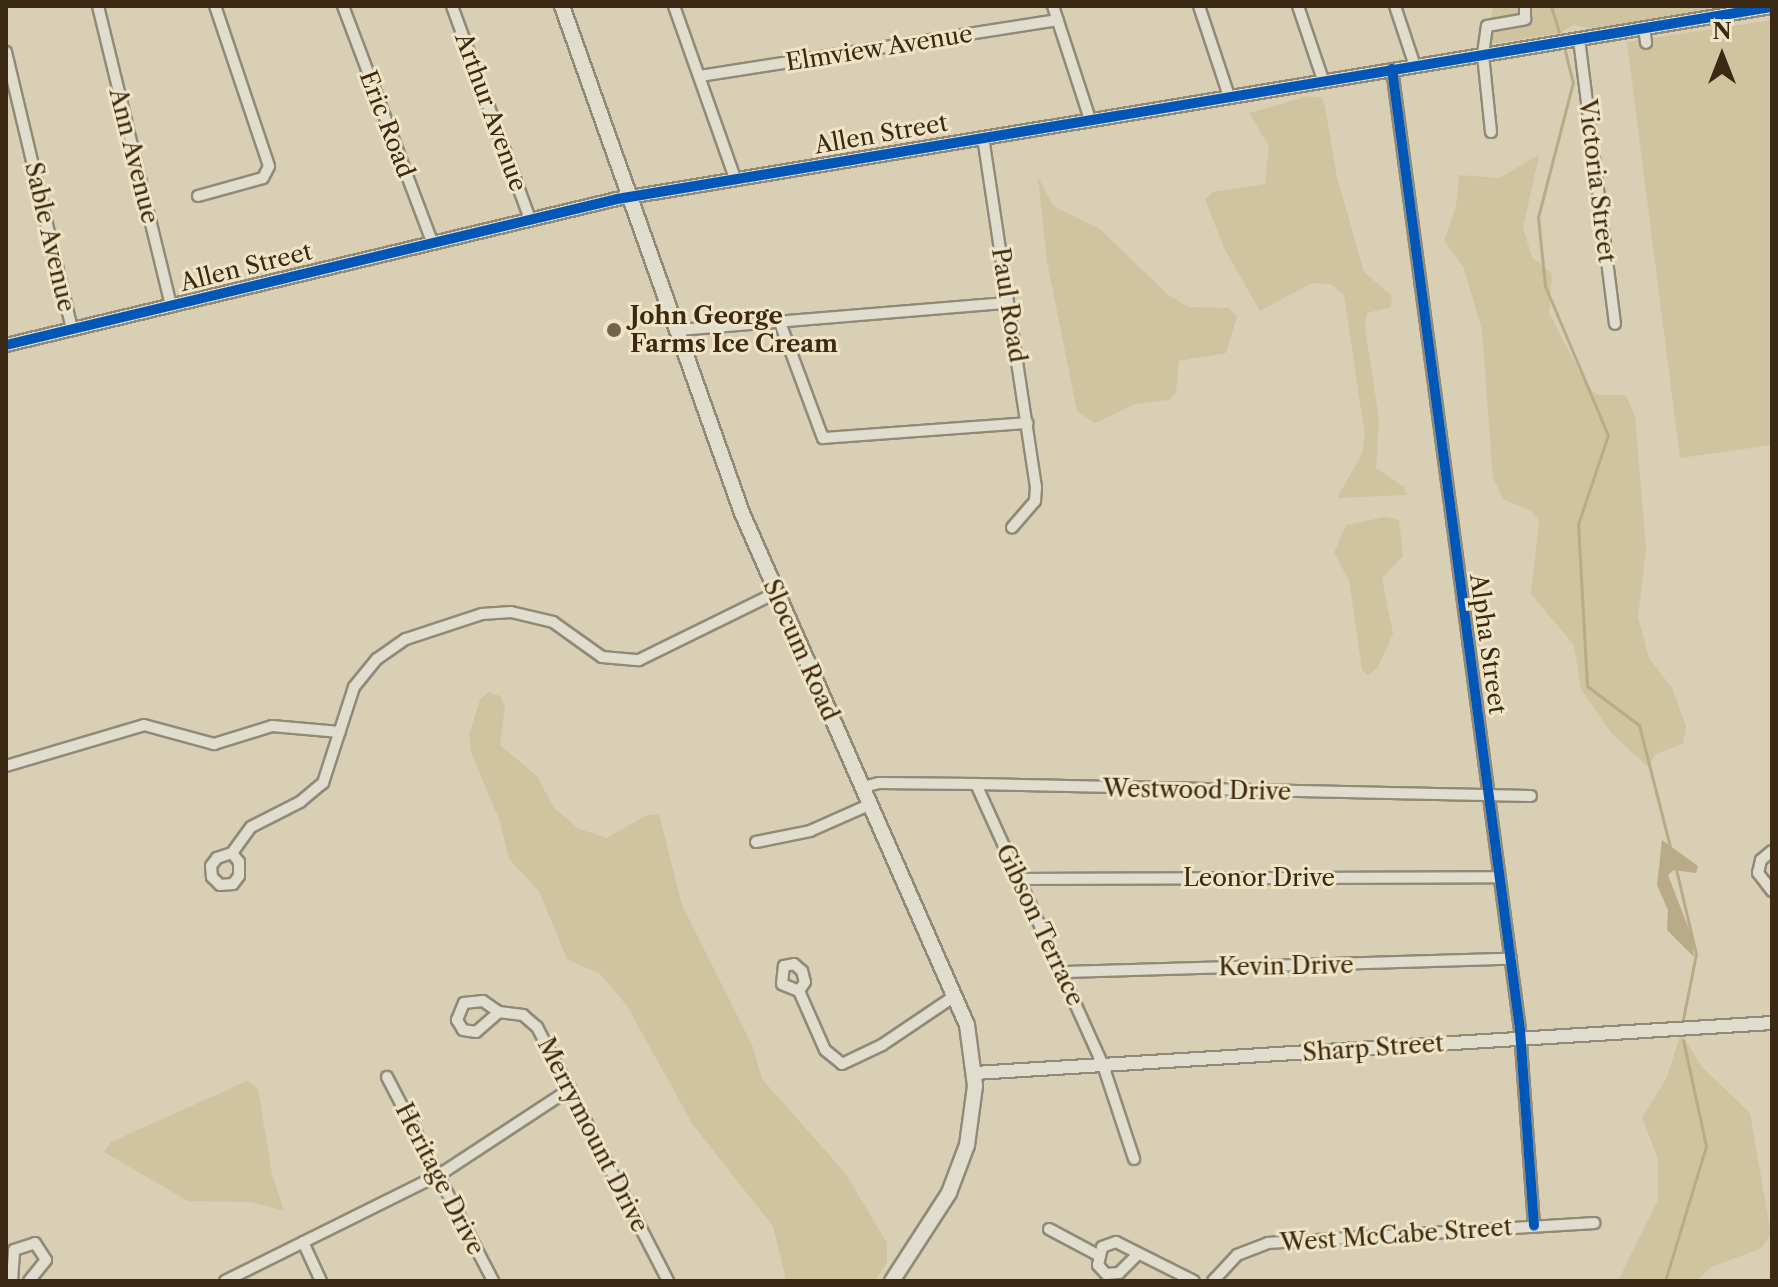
<!DOCTYPE html>
<style>
body{margin:0}
#map{position:relative;width:1778px;height:1287px;overflow:hidden;background:#d8cfb5;font-family:"Libre Caslon Text",serif}
div>[style]{position:absolute}
.green>*{inset:0;background:#d0c3a0}
.water>*{inset:0;background:#b9ab88}
.stream>*{height:3px;margin:-1.5px;padding:0 1.5px;transform-origin:1.5px;border-radius:1.5px;background:#b9ab88}
.roads{filter:drop-shadow(2px 0 #918a78) drop-shadow(-2px 0 #918a78) drop-shadow(0 2px #918a78) drop-shadow(0 -2px #918a78)}
.minor>*{height:10px;margin:-5px;padding:0 5px;transform-origin:5px;border-radius:5px;background:#e0dcce}
.tertiary>*{height:12px;margin:-6px;padding:0 6px;transform-origin:6px;border-radius:6px;background:#e0dcce}
.secondary>*{height:14px;margin:-7px;padding:0 7px;transform-origin:7px;border-radius:7px;background:#e0dcce}
.cycleway>*{height:10px;margin:-5px;padding:0 5px;transform-origin:5px;border-radius:5px;background:#0057b8}
.dots>*{width:22px;height:22px;translate:-50% -50%;box-sizing:border-box;border:4px solid #efe5c6;border-radius:50%}
span{translate:-50% -50%;white-space:nowrap;text-align:center;line-height:1.15;-webkit-text-stroke:6px #efe5c6;paint-order:stroke}
.street-label{font-size:24px;color:#3b2913}
.poi-label{font-size:24px;color:#3b2913;font-weight:700}
.left{translate:0 -50%;text-align:left}
.frame{position:absolute;inset:0;border:8px solid #3b2913;pointer-events:none}
.north{position:absolute;left:1682px;top:16px;width:80px;height:80px;-webkit-text-stroke:6px #efe5c6;paint-order:stroke;rotate:0deg;font-size:22px;font-weight:700;line-height:32px;text-align:center;color:#3b2913}
.north::after{content:'';display:block;margin:auto;width:28px;height:36px;background:#3b2913;clip-path:polygon(50% 0,100% 100%,50% 72%,0 100%)}
</style>
<div id="map">
<div class="green">
<div style="clip-path:polygon(1493px 6px,1723px 6px,1595px 29px,1573px 25px,1560px 33px,1485px 45px)"></div>
<div style="clip-path:polygon(1772px 20px,1772px 445px,1680px 458px,1627px 42px)"></div>
<div style="clip-path:polygon(1309px 96px,1322px 98px,1325px 107px,1337px 177px,1364px 272px,1392px 296px,1391px 307px,1367px 313px,1365px 327px,1379px 419px,1376px 468px,1404px 487px,1406px 495px,1337px 498px,1362px 454px,1365px 436px,1344px 295px,1331px 284px,1312px 283px,1260px 311px,1224px 248px,1205px 199px,1213px 192px,1265px 184px,1269px 146px,1249px 113px)"></div>
<div style="clip-path:polygon(1539px 155px,1523px 228px,1532px 257px,1552px 274px,1549px 313px,1588px 388px,1599px 395px,1626px 395px,1635px 417px,1646px 549px,1638px 617px,1649px 658px,1672px 688px,1686px 726px,1683px 744px,1655px 754px,1649px 768px,1611px 733px,1581px 689px,1574px 645px,1531px 594px,1539px 521px,1531px 511px,1503px 499px,1493px 478px,1482px 330px,1464px 268px,1444px 240px,1456px 207px,1459px 175px,1499px 178px)"></div>
<div style="clip-path:polygon(1038px 177px,1053px 206px,1100px 229px,1167px 294px,1188px 307px,1229px 308px,1237px 317px,1226px 353px,1179px 361px,1176px 392px,1169px 400px,1135px 404px,1095px 423px,1077px 411px,1047px 262px)"></div>
<div style="clip-path:polygon(1385px 517px,1399px 520px,1403px 556px,1382px 578px,1393px 634px,1378px 667px,1368px 676px,1362px 670px,1349px 580px,1334px 553px,1346px 525px)"></div>
<div style="clip-path:polygon(488px 692px,500px 696px,505px 706px,500px 745px,537px 776px,554px 808px,579px 829px,607px 838px,645px 816px,659px 814px,682px 905px,753px 1047px,762px 1079px,846px 1174px,887px 1243px,887px 1263px,874px 1281px,786px 1280px,773px 1226px,693px 1125px,627px 1006px,600px 974px,567px 959px,539px 891px,509px 859px,499px 819px,472px 755px,469px 734px,480px 700px)"></div>
<div style="clip-path:polygon(1681px 1033px,1702px 1067px,1750px 1113px,1771px 1234px,1762px 1248px,1711px 1267px,1696px 1281px,1618px 1281px,1658px 1200px,1658px 1159px,1642px 1117px,1666px 1079px)"></div>
<div style="clip-path:polygon(247px 1081px,258px 1089px,272px 1174px,284px 1211px,251px 1202px,188px 1201px,104px 1152px,111px 1142px)"></div>
</div>
<div class="water">
<div style="clip-path:polygon(1662px 840px,1698px 866px,1696px 873px,1674px 870px,1668px 875px,1692px 937px,1694px 957px,1667px 930px,1668px 910px,1657px 885px)"></div>
</div>
<div class="stream">
<div style="left:1551px;top:6px;width:27px;rotate:73deg"></div>
<div style="left:1565px;top:51px;width:32px;rotate:76deg"></div>
<div style="left:1573px;top:82px;width:139px;rotate:104.5deg"></div>
<div style="left:1538px;top:217px;width:69px;rotate:84.2deg"></div>
<div style="left:1545px;top:286px;width:162px;rotate:67.1deg"></div>
<div style="left:1608px;top:435px;width:94px;rotate:108.6deg"></div>
<div style="left:1578px;top:524px;width:162px;rotate:86.8deg"></div>
<div style="left:1587px;top:686px;width:65px;rotate:36.9deg"></div>
<div style="left:1639px;top:725px;width:133px;rotate:75.7deg"></div>
<div style="left:1676px;top:869px;width:87px;rotate:76.8deg"></div>
<div style="left:1696px;top:954px;width:66px;rotate:101.3deg"></div>
<div style="left:1665px;top:1281px;width:141px;rotate:-73.1deg"></div>
<div style="left:1706px;top:1146px;width:108px;rotate:-102.2deg"></div>
</div>
<div class="roads">
<div class="minor">
<div style="left:98px;top:6px;width:309px;rotate:76.3deg"></div>
<div style="left:343px;top:6px;width:252px;rotate:69.3deg"></div>
<div style="left:452px;top:6px;width:227px;rotate:69.9deg"></div>
<div style="left:674px;top:6px;width:182px;rotate:70.5deg"></div>
<div style="left:1053px;top:6px;width:119px;rotate:71.9deg"></div>
<div style="left:1199px;top:6px;width:95px;rotate:71.6deg"></div>
<div style="left:1298px;top:6px;width:78px;rotate:71.3deg"></div>
<div style="left:1395px;top:6px;width:63px;rotate:71.6deg"></div>
<div style="left:1644px;top:28px;width:15px;rotate:82deg"></div>
<div style="left:1579px;top:39px;width:287px;rotate:82.8deg"></div>
<div style="left:6px;top:52px;width:285px;rotate:76.6deg"></div>
<div style="left:1392px;top:69px;width:969px;rotate:82.41deg"></div>
<div style="left:1520px;top:1030px;width:196px;rotate:85.9deg"></div>
<div style="left:700px;top:76px;width:362px;rotate:-8.9deg"></div>
<div style="left:1491px;top:132px;width:78px;rotate:-95.9deg"></div>
<div style="left:1483px;top:54px;width:28px;rotate:-82deg"></div>
<div style="left:1487px;top:26px;width:39px;rotate:-10deg"></div>
<div style="left:1525px;top:19px;width:13px;rotate:-90deg"></div>
<div style="left:983px;top:137px;width:354px;rotate:81.4deg"></div>
<div style="left:1036px;top:487px;width:14px;rotate:94deg"></div>
<div style="left:1035px;top:501px;width:35px;rotate:131deg"></div>
<div style="left:198px;top:196px;width:67px;rotate:-15.5deg"></div>
<div style="left:263px;top:178px;width:13px;rotate:-63deg"></div>
<div style="left:269px;top:166px;width:169px;rotate:-108.6deg"></div>
<div style="left:779px;top:320px;width:126px;rotate:69.6deg"></div>
<div style="left:823px;top:438px;width:205px;rotate:-4.2deg"></div>
<div style="left:677px;top:330px;width:332px;rotate:-4.7deg"></div>
<div style="left:6px;top:766px;width:144px;rotate:-16.5deg"></div>
<div style="left:144px;top:725px;width:73px;rotate:15.2deg"></div>
<div style="left:214px;top:744px;width:61px;rotate:-17.2deg"></div>
<div style="left:272px;top:726px;width:68px;rotate:5deg"></div>
<div style="left:976px;top:784px;width:308px;rotate:65.7deg"></div>
<div style="left:1103px;top:1065px;width:99px;rotate:71.7deg"></div>
<div style="left:863px;top:787px;width:16px;rotate:-14deg"></div>
<div style="left:879px;top:783px;width:97px;rotate:0.6deg"></div>
<div style="left:976px;top:784px;width:555px;rotate:1.24deg"></div>
<div style="left:756px;top:842px;width:55px;rotate:-11.5deg"></div>
<div style="left:810px;top:831px;width:67px;rotate:-23.9deg"></div>
<div style="left:1772px;top:851px;width:14px;rotate:141deg"></div>
<div style="left:1761px;top:860px;width:13px;rotate:103deg"></div>
<div style="left:1758px;top:873px;width:23px;rotate:52deg"></div>
<div style="left:232px;top:853px;width:16px;rotate:162deg"></div>
<div style="left:217px;top:858px;width:10px;rotate:127deg"></div>
<div style="left:211px;top:866px;width:11px;rotate:85deg"></div>
<div style="left:212px;top:877px;width:11px;rotate:45deg"></div>
<div style="left:220px;top:885px;width:13px;rotate:-4deg"></div>
<div style="left:233px;top:884px;width:10px;rotate:-53deg"></div>
<div style="left:239px;top:876px;width:14px;rotate:-90deg"></div>
<div style="left:239px;top:862px;width:11px;rotate:-128deg"></div>
<div style="left:232px;top:853px;width:32px;rotate:-54deg"></div>
<div style="left:251px;top:827px;width:55px;rotate:-27deg"></div>
<div style="left:300px;top:802px;width:30px;rotate:-40deg"></div>
<div style="left:323px;top:783px;width:101px;rotate:-72.1deg"></div>
<div style="left:354px;top:687px;width:36px;rotate:-51deg"></div>
<div style="left:377px;top:659px;width:35px;rotate:-35deg"></div>
<div style="left:406px;top:639px;width:80px;rotate:-18.2deg"></div>
<div style="left:482px;top:614px;width:29px;rotate:-4deg"></div>
<div style="left:511px;top:612px;width:43px;rotate:13.4deg"></div>
<div style="left:553px;top:622px;width:60px;rotate:35.5deg"></div>
<div style="left:602px;top:657px;width:37px;rotate:5deg"></div>
<div style="left:639px;top:660px;width:152px;rotate:-26.2deg"></div>
<div style="left:1018px;top:879px;width:481px;rotate:-0.2deg"></div>
<div style="left:1062px;top:972px;width:449px;rotate:-1.7deg"></div>
<div style="left:799px;top:991px;width:18px;rotate:-158deg"></div>
<div style="left:782px;top:984px;width:18px;rotate:-84deg"></div>
<div style="left:784px;top:966px;width:10px;rotate:-11deg"></div>
<div style="left:794px;top:964px;width:11px;rotate:41deg"></div>
<div style="left:802px;top:971px;width:11px;rotate:75deg"></div>
<div style="left:805px;top:982px;width:11px;rotate:124deg"></div>
<div style="left:799px;top:991px;width:64px;rotate:66.2deg"></div>
<div style="left:825px;top:1050px;width:22px;rotate:39deg"></div>
<div style="left:842px;top:1064px;width:44px;rotate:-25.4deg"></div>
<div style="left:882px;top:1045px;width:89px;rotate:-34deg"></div>
<div style="left:499px;top:1012px;width:30px;rotate:139deg"></div>
<div style="left:476px;top:1032px;width:13px;rotate:-171deg"></div>
<div style="left:463px;top:1030px;width:12px;rotate:-121deg"></div>
<div style="left:457px;top:1020px;width:18px;rotate:-68deg"></div>
<div style="left:464px;top:1003px;width:19px;rotate:-6deg"></div>
<div style="left:483px;top:1001px;width:19px;rotate:35deg"></div>
<div style="left:499px;top:1012px;width:24px;rotate:7deg"></div>
<div style="left:523px;top:1015px;width:18px;rotate:41deg"></div>
<div style="left:537px;top:1027px;width:286px;rotate:62.7deg"></div>
<div style="left:387px;top:1077px;width:230px;rotate:62.5deg"></div>
<div style="left:1049px;top:1229px;width:55px;rotate:28deg"></div>
<div style="left:303px;top:1242px;width:43px;rotate:65.2deg"></div>
<div style="left:1138px;top:1254px;width:27px;rotate:135deg"></div>
<div style="left:1119px;top:1273px;width:13px;rotate:176deg"></div>
<div style="left:1106px;top:1274px;width:12px;rotate:-132deg"></div>
<div style="left:1098px;top:1265px;width:18px;rotate:-77deg"></div>
<div style="left:1102px;top:1247px;width:15px;rotate:-20deg"></div>
<div style="left:1116px;top:1242px;width:87px;rotate:26.6deg"></div>
<div style="left:12px;top:1281px;width:31px;rotate:-86deg"></div>
<div style="left:14px;top:1250px;width:22px;rotate:-18deg"></div>
<div style="left:35px;top:1243px;width:20px;rotate:57deg"></div>
<div style="left:46px;top:1260px;width:27px;rotate:129deg"></div>
<div style="left:225px;top:1281px;width:239px;rotate:-26.4deg"></div>
<div style="left:439px;top:1175px;width:157px;rotate:-33.3deg"></div>
<div style="left:1213px;top:1281px;width:35px;rotate:-47deg"></div>
<div style="left:1237px;top:1255px;width:33px;rotate:-21deg"></div>
<div style="left:1268px;top:1243px;width:327px;rotate:-3.5deg"></div>
</div>
<div class="tertiary">
<div style="left:6px;top:345px;width:628px;rotate:-13.44deg"></div>
<div style="left:617px;top:199px;width:1171px;rotate:-9.44deg"></div>
<div style="left:975px;top:1073px;width:799px;rotate:-3.59deg"></div>
</div>
<div class="secondary">
<div style="left:562px;top:6px;width:538px;rotate:70.45deg"></div>
<div style="left:742px;top:513px;width:559px;rotate:66.28deg"></div>
<div style="left:967px;top:1025px;width:62px;rotate:82.5deg"></div>
<div style="left:975px;top:1086px;width:60px;rotate:97.7deg"></div>
<div style="left:967px;top:1145px;width:51px;rotate:110.6deg"></div>
<div style="left:949px;top:1193px;width:105px;rotate:122.9deg"></div>
</div>
</div>
<div class="cycleway">
<div style="left:1392px;top:69px;width:969px;rotate:82.41deg"></div>
<div style="left:1520px;top:1030px;width:196px;rotate:85.9deg"></div>
<div style="left:6px;top:345px;width:628px;rotate:-13.44deg"></div>
<div style="left:617px;top:199px;width:1171px;rotate:-9.44deg"></div>
</div>
<div class="dots">
<div style="left:614px;top:330px;background:#72634c"></div>
</div>
<div class="street-label">
<span style="left:879px;top:48px;rotate:-9deg">Elmview Avenue</span>
<span style="left:491px;top:112px;rotate:70deg">Arthur Avenue</span>
<span style="left:387px;top:124px;rotate:69deg">Eric Road</span>
<span style="left:881px;top:134px;rotate:-10deg">Allen Street</span>
<span style="left:134px;top:156px;rotate:76deg">Ann Avenue</span>
<span style="left:1597px;top:181px;rotate:83deg">Victoria Street</span>
<span style="left:50px;top:237px;rotate:77deg">Sable Avenue</span>
<span style="left:246px;top:267px;rotate:-14deg">Allen Street</span>
<span style="left:1009px;top:305px;rotate:81deg">Paul Road</span>
<span style="left:1488px;top:644px;rotate:82deg">Alpha Street</span>
<span style="left:801px;top:650px;rotate:66deg">Slocum Road</span>
<span style="left:1197px;top:790px;rotate:1deg">Westwood Drive</span>
<span style="left:1259px;top:878px">Leonor Drive</span>
<span style="left:1040px;top:925px;rotate:65deg">Gibson Terrace</span>
<span style="left:1286px;top:966px;rotate:-1deg">Kevin Drive</span>
<span style="left:1373px;top:1048px;rotate:-4deg">Sharp Street</span>
<span style="left:593px;top:1135px;rotate:63deg">Merrymount Drive</span>
<span style="left:440px;top:1179px;rotate:63deg">Heritage Drive</span>
<span style="left:1396px;top:1235px;rotate:-4deg">West McCabe Street</span>
</div>
<div class="poi-label">
<span class="left" style="left:630px;top:330px">John George<br>Farms Ice Cream</span>
</div>
<div class="frame"></div>
<div class="north">N</div>
</div>
